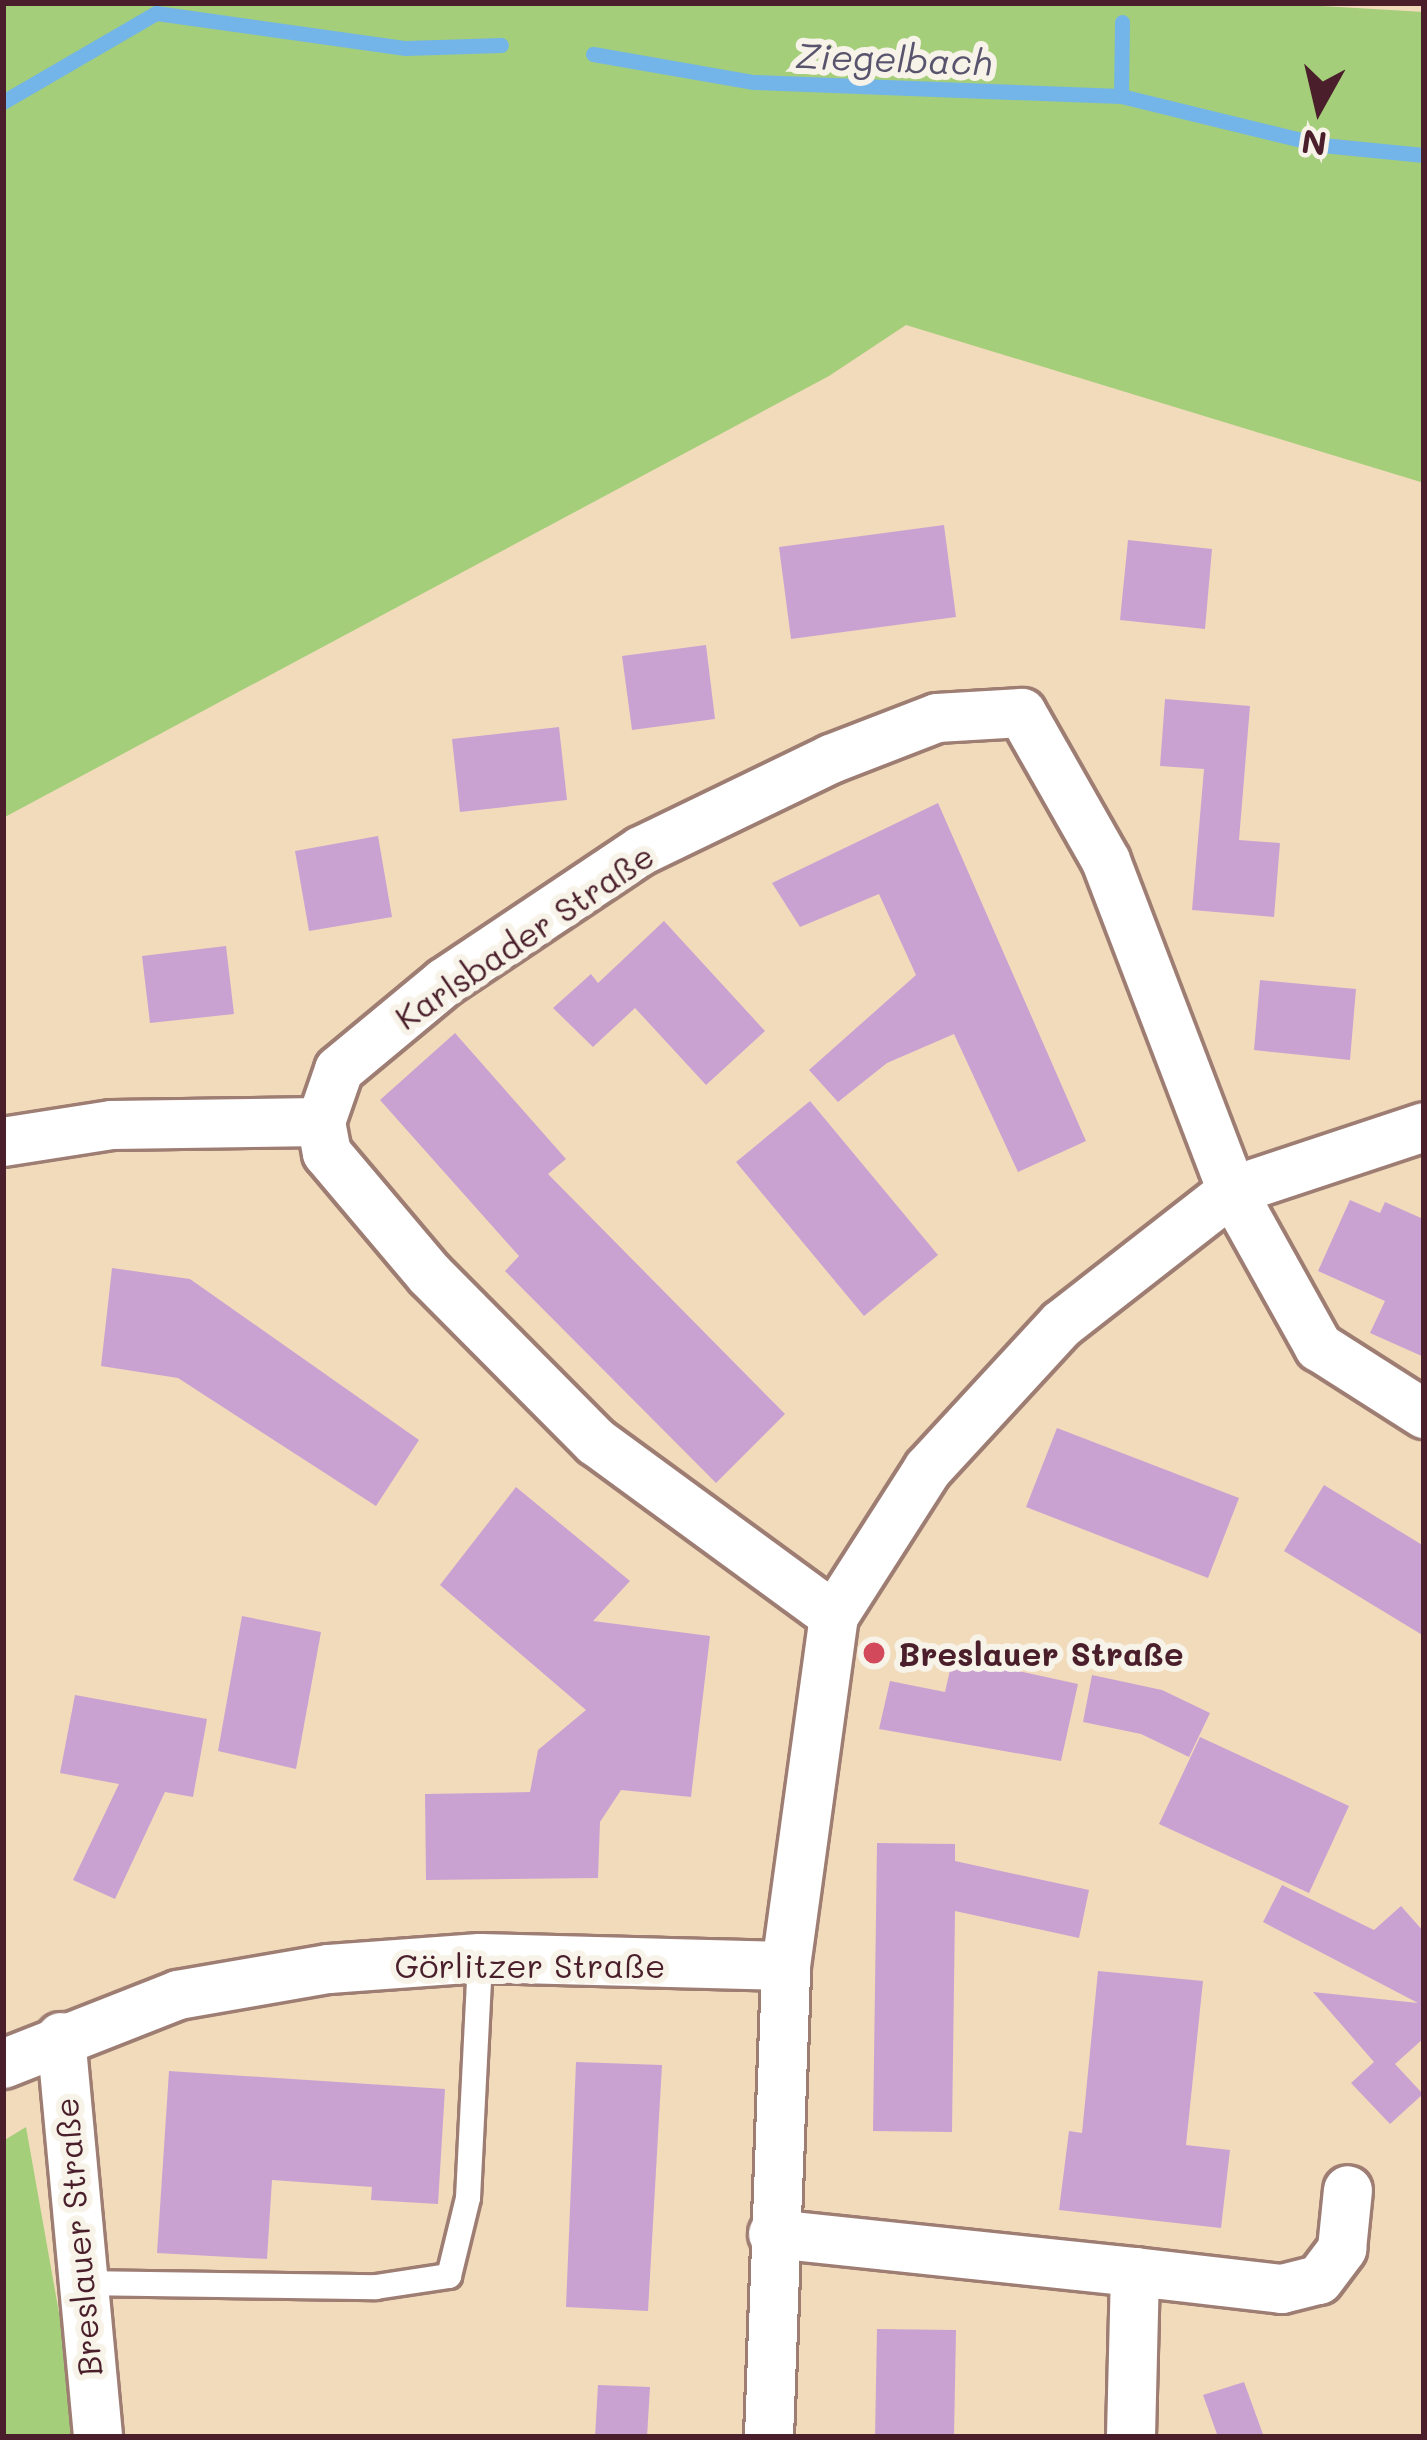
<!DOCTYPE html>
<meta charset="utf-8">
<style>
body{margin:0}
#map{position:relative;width:1427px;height:2440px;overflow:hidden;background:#f2dbbb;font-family:Mali,sans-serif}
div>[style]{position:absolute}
.green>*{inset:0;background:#a4ce7a}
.stream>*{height:15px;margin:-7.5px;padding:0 7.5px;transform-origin:7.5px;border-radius:7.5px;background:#73b5e8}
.building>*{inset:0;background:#caa2d2}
.roads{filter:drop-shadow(3px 0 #9e7d73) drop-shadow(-3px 0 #9e7d73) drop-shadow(0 3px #9e7d73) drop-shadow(0 -3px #9e7d73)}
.lane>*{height:24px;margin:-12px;padding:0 12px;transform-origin:12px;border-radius:12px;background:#fff}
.street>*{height:48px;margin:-24px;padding:0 24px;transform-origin:24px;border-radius:24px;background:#fff}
.dots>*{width:33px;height:33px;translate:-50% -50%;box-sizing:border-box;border:6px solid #f7f3e8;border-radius:50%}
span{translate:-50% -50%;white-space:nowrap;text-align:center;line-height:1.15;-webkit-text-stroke:12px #f7f3e8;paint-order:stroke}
.street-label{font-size:33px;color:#4a1f2b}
.poi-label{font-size:33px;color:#4a1f2b;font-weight:700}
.left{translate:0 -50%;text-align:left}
.water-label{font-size:36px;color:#58546d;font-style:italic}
.frame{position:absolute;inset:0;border:6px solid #4a1f2b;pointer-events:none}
.north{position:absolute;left:1259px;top:48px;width:120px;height:120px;-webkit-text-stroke:9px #f7f3e8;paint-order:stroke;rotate:188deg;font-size:33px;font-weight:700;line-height:48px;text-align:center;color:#4a1f2b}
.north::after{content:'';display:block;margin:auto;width:42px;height:54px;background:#4a1f2b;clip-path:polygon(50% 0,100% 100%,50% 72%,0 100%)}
</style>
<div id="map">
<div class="green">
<div style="clip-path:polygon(3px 3px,1271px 3px,1424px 12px,1424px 483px,906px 325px,829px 376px,3px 818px)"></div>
<div style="clip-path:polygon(26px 2127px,81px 2437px,3px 2437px,3px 2141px)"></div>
</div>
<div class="stream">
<div style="left:593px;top:54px;width:163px;rotate:9.9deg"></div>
<div style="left:754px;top:82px;width:367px;rotate:2.2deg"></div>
<div style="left:1121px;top:96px;width:207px;rotate:13.7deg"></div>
<div style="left:1322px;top:145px;width:102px;rotate:5.6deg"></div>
<div style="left:1121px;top:96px;width:74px;rotate:-89.2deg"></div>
<div style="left:3px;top:102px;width:177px;rotate:-30.2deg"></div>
<div style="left:156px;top:13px;width:252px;rotate:8deg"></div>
<div style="left:406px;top:48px;width:95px;rotate:-1.8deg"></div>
</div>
<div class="building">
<div style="clip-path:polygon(944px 525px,956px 617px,791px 639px,779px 547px)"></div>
<div style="clip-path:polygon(1128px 540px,1212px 549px,1205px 629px,1120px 620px)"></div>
<div style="clip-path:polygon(706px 645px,715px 719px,632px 730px,622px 656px)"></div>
<div style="clip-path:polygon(1165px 699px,1250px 706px,1239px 840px,1280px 843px,1274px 917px,1192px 910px,1204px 769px,1160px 766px)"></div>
<div style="clip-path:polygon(559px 727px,567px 800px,460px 812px,452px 739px)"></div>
<div style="clip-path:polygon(938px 803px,1086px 1141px,1018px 1172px,954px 1034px,887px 1063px,838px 1102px,809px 1070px,916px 975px,879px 894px,800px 927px,772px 883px)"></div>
<div style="clip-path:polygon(378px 836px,392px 917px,309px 931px,295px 851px)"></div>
<div style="clip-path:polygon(664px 921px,765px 1031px,706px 1085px,635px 1008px,593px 1047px,553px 1008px,591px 974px,598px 983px)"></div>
<div style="clip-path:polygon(226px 946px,234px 1014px,150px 1023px,142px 956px)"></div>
<div style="clip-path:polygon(1260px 980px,1356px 989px,1350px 1060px,1254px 1050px)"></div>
<div style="clip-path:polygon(455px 1033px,566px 1159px,548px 1174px,785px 1414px,716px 1483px,505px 1271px,519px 1256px,380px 1100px)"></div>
<div style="clip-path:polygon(810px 1101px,938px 1255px,864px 1316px,736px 1162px)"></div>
<div style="clip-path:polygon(1350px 1200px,1380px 1213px,1385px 1202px,1421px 1218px,1424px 1212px,1424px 1357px,1370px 1333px,1385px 1301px,1318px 1271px)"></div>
<div style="clip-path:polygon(112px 1268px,190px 1279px,419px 1440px,376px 1506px,178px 1378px,101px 1366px)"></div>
<div style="clip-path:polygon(1057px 1428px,1239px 1498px,1208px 1578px,1026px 1507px)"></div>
<div style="clip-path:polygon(1324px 1485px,1424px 1546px,1424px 1636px,1284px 1551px)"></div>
<div style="clip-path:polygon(516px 1487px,630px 1581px,593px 1621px,710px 1636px,691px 1797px,621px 1790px,600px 1822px,598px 1878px,426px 1880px,425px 1794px,530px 1792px,538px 1750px,586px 1710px,440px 1585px)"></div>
<div style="clip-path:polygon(242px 1616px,321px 1632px,296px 1769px,218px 1751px)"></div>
<div style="clip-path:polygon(953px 1657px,1078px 1684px,1061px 1761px,879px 1729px,890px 1681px,945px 1692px)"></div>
<div style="clip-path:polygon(1092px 1675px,1162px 1690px,1210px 1713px,1189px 1757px,1141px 1734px,1083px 1722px)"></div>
<div style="clip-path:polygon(75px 1695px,207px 1719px,193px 1797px,165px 1792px,115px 1899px,73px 1880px,119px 1784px,60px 1773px)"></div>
<div style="clip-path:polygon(1200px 1737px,1349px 1806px,1309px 1893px,1159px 1824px)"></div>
<div style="clip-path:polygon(877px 1843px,955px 1844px,955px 1861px,1089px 1890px,1079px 1938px,955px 1911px,952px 2132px,873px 2131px)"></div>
<div style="clip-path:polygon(1282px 1885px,1374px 1930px,1401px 1906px,1424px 1932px,1424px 2038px,1395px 2064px,1423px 2094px,1390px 2124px,1351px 2083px,1374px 2062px,1313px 1992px,1418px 2003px,1263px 1922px)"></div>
<div style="clip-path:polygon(1098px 1971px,1203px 1981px,1186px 2145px,1230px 2150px,1221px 2228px,1059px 2210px,1069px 2131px,1082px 2133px)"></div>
<div style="clip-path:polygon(576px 2062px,662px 2065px,648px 2311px,566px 2307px)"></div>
<div style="clip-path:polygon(169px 2071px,445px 2089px,438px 2204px,371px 2200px,372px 2187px,272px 2180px,267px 2259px,157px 2253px)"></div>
<div style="clip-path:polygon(877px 2329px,956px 2330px,954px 2437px,875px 2437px)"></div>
<div style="clip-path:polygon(1244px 2382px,1264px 2437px,1218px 2437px,1203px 2395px)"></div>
<div style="clip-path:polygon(598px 2385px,650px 2387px,647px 2437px,595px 2437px)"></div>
</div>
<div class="roads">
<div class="lane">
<div style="left:79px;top:2283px;width:297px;rotate:0.8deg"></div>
<div style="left:376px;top:2287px;width:74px;rotate:-8.6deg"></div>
<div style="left:449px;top:2276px;width:80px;rotate:-76.3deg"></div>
<div style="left:468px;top:2198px;width:240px;rotate:-87.1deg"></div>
</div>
<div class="street">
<div style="left:3px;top:1142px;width:110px;rotate:-8.9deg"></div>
<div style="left:112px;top:1125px;width:209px;rotate:-0.8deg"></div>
<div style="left:834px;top:1616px;width:295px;rotate:-143.8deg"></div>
<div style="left:596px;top:1442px;width:235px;rotate:-134.8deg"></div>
<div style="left:430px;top:1275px;width:160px;rotate:-130.2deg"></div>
<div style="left:327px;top:1153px;width:32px;rotate:-101deg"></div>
<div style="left:321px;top:1122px;width:55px;rotate:-70.9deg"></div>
<div style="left:339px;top:1070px;width:138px;rotate:-39.7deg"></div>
<div style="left:445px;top:982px;width:236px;rotate:-33.8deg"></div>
<div style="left:641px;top:851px;width:211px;rotate:-25.8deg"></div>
<div style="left:831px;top:759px;width:114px;rotate:-21.1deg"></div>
<div style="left:937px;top:718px;width:85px;rotate:-3.4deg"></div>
<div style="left:1022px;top:713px;width:170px;rotate:60.4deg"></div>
<div style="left:1106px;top:861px;width:353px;rotate:69.1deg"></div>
<div style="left:1232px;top:1191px;width:179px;rotate:60.9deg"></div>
<div style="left:1319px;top:1347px;width:125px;rotate:32.5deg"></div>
<div style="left:61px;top:2037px;width:402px;rotate:84.7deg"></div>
<div style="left:3px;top:2064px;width:188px;rotate:-21.5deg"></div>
<div style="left:178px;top:1995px;width:153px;rotate:-9.8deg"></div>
<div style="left:329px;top:1969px;width:151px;rotate:-4.2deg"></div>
<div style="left:480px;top:1958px;width:306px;rotate:1.5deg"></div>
<div style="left:773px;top:2234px;width:364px;rotate:6deg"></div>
<div style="left:1135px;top:2272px;width:165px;rotate:91.4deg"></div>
<div style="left:1135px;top:2272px;width:148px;rotate:6.6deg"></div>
<div style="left:1282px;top:2289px;width:38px;rotate:-14deg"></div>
<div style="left:1319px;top:2280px;width:39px;rotate:-53deg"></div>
<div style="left:1342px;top:2249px;width:59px;rotate:-84.2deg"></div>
<div style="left:769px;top:2437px;width:471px;rotate:-87.9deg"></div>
<div style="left:786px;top:1966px;width:353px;rotate:-82.2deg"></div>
<div style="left:834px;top:1616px;width:174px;rotate:-57.4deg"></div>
<div style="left:928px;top:1469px;width:197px;rotate:-47.3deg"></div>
<div style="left:1062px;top:1324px;width:216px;rotate:-38deg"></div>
<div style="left:1232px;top:1191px;width:202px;rotate:-18.4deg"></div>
</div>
</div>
<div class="dots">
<div style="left:874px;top:1653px;background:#d1495b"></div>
</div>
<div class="street-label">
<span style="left:524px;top:936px;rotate:-34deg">Karlsbader Straße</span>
<span style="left:530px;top:1965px">Görlitzer Straße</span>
<span style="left:77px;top:2237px;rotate:-95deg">Breslauer Straße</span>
</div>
<div class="poi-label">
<span class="left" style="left:898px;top:1653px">Breslauer Straße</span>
</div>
<div class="water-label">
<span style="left:894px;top:58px;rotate:2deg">Ziegelbach</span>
</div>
<div class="frame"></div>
<div class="north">N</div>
</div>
